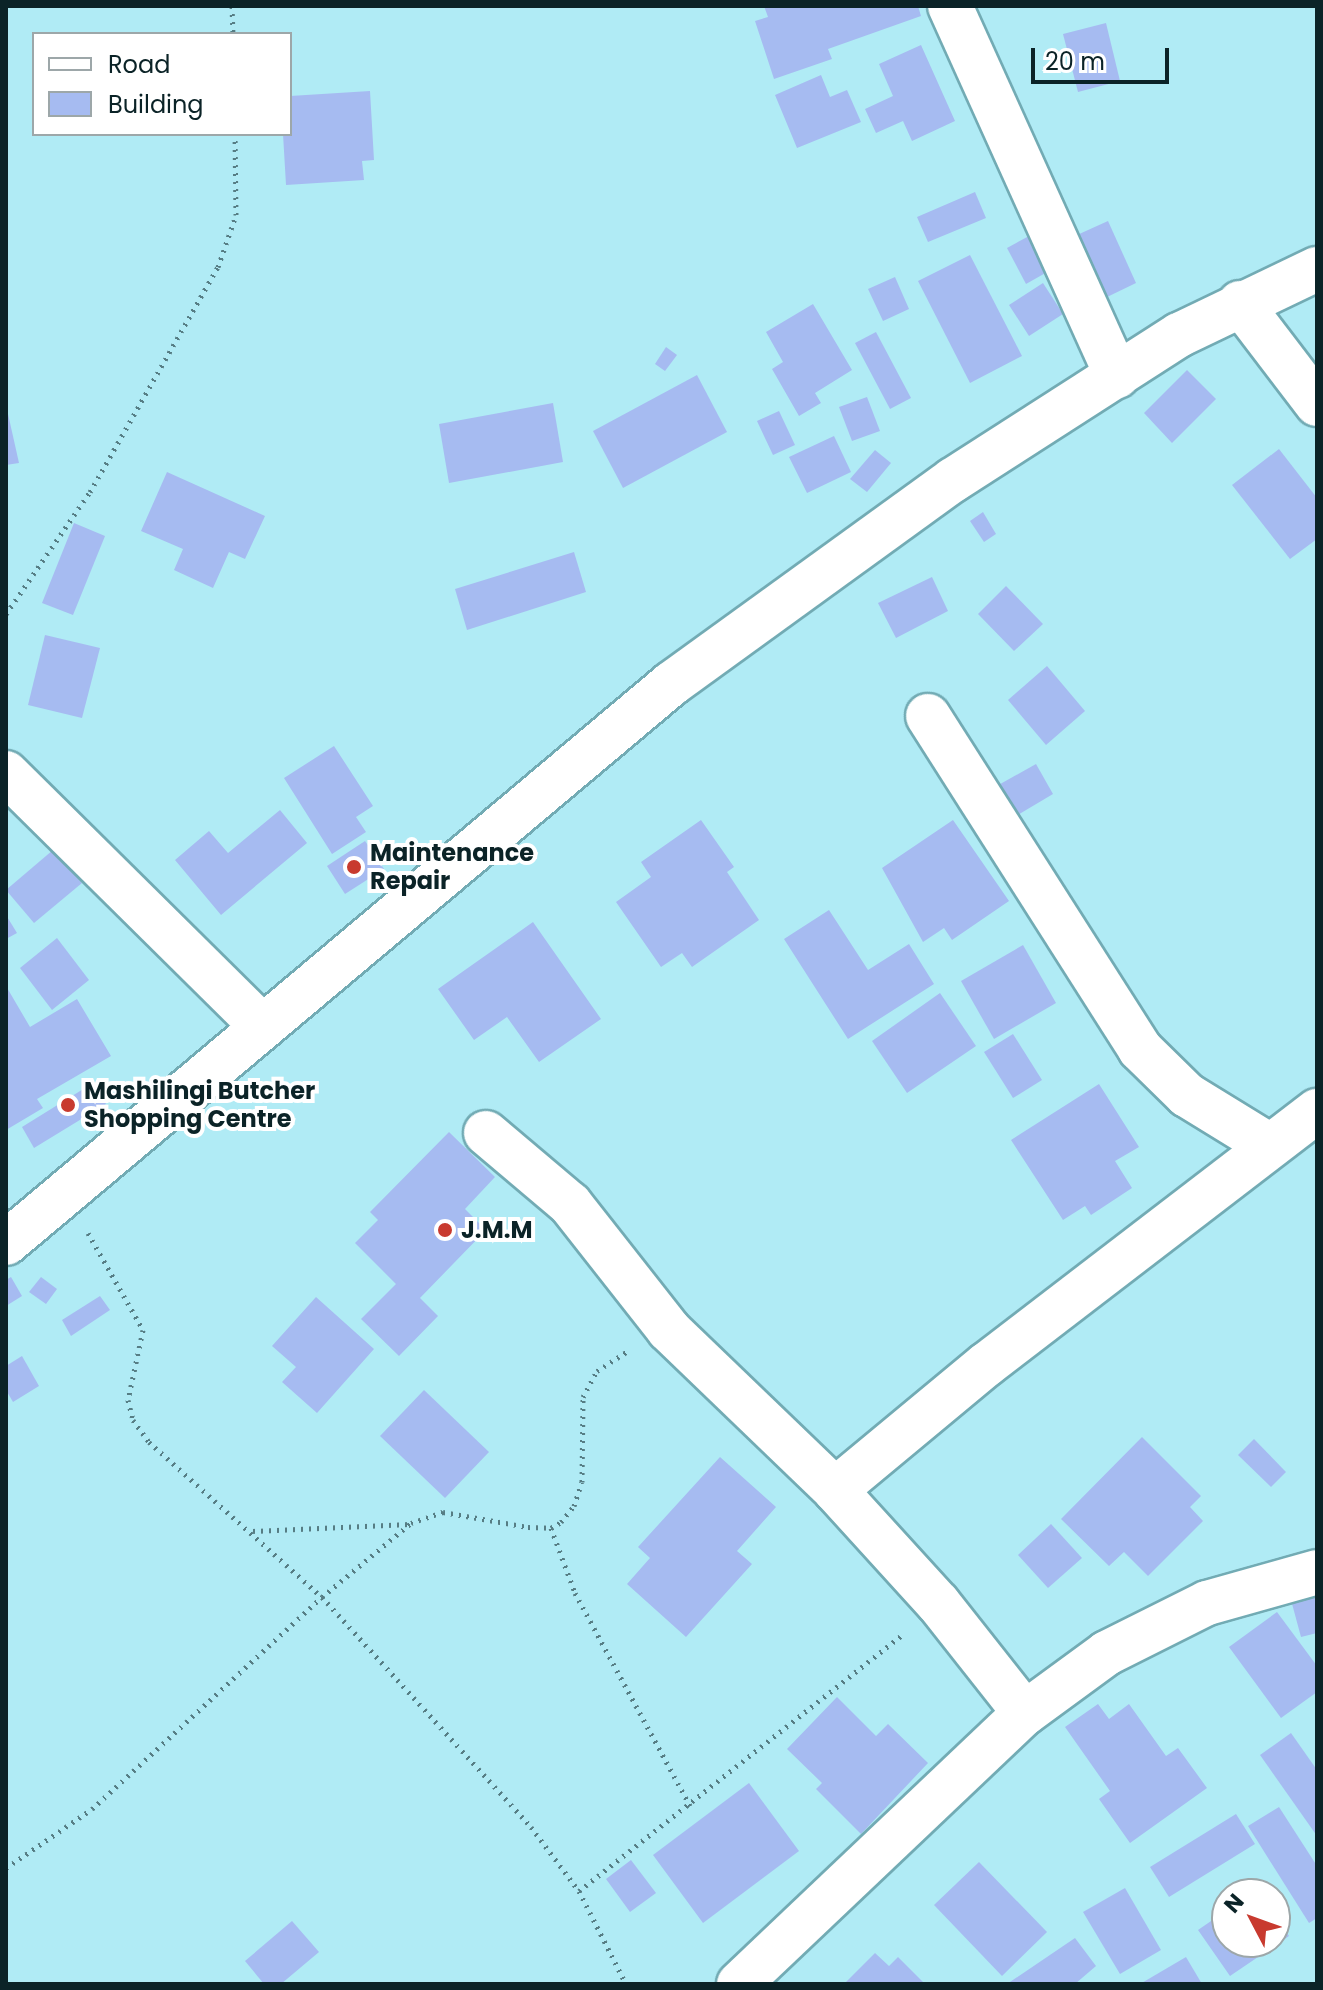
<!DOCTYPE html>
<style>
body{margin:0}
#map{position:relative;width:1323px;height:1990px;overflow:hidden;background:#b0ebf5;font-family:Poppins,sans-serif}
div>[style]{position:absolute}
.building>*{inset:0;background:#a6bbf1}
.path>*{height:5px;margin-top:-2.5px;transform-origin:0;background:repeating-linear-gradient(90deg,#567d84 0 2px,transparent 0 8px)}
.roads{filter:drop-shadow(2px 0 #72abb4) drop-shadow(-2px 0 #72abb4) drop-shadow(0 2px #72abb4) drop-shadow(0 -2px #72abb4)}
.street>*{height:44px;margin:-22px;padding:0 22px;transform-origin:22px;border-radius:22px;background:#fff}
.dots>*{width:22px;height:22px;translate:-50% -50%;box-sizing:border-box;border:4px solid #fff;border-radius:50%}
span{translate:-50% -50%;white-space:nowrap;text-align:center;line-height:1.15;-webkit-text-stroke:8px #fff;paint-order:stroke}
.poi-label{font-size:24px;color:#0b2327;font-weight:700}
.left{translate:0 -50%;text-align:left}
.frame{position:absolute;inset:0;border:8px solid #0b2327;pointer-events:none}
.legend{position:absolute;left:32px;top:32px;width:260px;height:104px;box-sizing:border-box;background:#fff;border:2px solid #9da7a9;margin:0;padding:10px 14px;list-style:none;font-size:24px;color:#0b2327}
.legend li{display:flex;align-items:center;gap:16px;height:40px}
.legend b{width:40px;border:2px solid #9da7a9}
.north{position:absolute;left:1211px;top:1878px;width:80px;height:80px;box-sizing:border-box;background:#fff;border:2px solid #9da7a9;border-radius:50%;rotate:311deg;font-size:22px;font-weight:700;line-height:32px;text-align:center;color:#0b2327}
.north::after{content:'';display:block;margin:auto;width:28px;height:36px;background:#c83a2f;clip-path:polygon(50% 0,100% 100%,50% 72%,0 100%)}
.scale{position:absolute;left:1031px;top:48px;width:138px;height:36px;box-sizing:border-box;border:4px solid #0b2327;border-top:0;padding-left:10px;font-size:24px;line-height:28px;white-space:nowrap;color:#0b2327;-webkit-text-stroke:6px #fff;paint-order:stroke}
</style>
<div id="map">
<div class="building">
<div style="clip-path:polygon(764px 6px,918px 6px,921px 16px,828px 49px,832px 59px,774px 79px,755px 21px,768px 17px)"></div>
<div style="clip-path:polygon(1106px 23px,1120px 81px,1078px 92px,1063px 34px)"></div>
<div style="clip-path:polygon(921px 45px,955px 121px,912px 141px,903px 121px,876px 133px,865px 109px,893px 96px,879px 64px)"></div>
<div style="clip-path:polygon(821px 75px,830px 97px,847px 90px,861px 122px,797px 148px,775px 95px)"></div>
<div style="clip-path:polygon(370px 91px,374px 160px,362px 161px,364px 180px,286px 185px,283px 134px,290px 134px,290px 96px)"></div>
<div style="clip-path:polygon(975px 192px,986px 218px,928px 242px,917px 217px)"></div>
<div style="clip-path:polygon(1108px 221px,1136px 283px,1105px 298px,1077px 235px)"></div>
<div style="clip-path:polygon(1029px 236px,1049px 271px,1026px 284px,1007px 248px)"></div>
<div style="clip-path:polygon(970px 255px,1022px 356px,970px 383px,918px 281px)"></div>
<div style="clip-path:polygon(895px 277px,909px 309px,883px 321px,868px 289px)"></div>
<div style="clip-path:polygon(1043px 283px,1063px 314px,1029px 336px,1009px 305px)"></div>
<div style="clip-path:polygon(813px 304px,852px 370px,815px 393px,821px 403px,799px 416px,772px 369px,783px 362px,766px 332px)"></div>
<div style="clip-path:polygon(876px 332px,911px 398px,890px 409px,855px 343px)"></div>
<div style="clip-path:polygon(666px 347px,677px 355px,665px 371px,655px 364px)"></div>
<div style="clip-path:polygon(1187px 370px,1216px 399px,1172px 443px,1144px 413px)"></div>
<div style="clip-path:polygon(697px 375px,727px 432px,623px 488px,593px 431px)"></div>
<div style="clip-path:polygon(867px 397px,880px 431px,852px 441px,839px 407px)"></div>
<div style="clip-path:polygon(553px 403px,563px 462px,449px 483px,439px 424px)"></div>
<div style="clip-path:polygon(6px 405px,19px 463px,6px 465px)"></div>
<div style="clip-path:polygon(779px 411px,795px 445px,773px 455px,757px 421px)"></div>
<div style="clip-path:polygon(834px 436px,851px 472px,807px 493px,789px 457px)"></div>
<div style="clip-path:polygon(1279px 449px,1317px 498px,1317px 539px,1290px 559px,1232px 485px)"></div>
<div style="clip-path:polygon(875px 450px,891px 463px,867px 492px,850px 479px)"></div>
<div style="clip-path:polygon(167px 472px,265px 516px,245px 559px,229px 552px,213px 588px,174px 570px,183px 549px,141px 531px)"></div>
<div style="clip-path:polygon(983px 512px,996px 534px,984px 542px,970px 521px)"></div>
<div style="clip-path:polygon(74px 523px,105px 536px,73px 615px,42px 603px)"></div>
<div style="clip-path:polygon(574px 552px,586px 592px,467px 630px,455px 589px)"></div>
<div style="clip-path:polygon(932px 577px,948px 611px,896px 638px,878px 603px)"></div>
<div style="clip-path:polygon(1006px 586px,1043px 624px,1014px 651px,978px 614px)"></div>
<div style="clip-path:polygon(45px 635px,100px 648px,82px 718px,28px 705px)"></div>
<div style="clip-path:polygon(1047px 666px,1085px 711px,1046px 745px,1008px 700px)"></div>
<div style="clip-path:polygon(334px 746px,373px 806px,356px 817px,366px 832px,332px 854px,284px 778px)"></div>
<div style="clip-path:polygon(1036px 764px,1053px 794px,1004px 823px,986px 792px)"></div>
<div style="clip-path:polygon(280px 810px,307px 843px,221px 915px,175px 860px,209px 831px,228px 853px)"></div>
<div style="clip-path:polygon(701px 820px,734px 867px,727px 872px,759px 920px,692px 967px,682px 953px,661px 967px,616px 902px,651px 877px,641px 862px)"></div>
<div style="clip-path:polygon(953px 820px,1009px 901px,952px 940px,944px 928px,923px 942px,882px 868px)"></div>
<div style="clip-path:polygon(365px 841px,384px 869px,345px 894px,327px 866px)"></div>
<div style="clip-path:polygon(53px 850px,82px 883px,34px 923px,6px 890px)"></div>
<div style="clip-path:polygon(829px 910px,868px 970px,909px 944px,934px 984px,848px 1039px,784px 939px)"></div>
<div style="clip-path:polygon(6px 915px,17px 933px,6px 939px)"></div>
<div style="clip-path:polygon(533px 922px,601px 1019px,539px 1062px,507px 1017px,474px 1040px,438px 989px)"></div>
<div style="clip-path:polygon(57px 938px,89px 980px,52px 1010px,20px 968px)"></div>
<div style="clip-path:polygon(1023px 945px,1056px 1003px,994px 1039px,961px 981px)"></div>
<div style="clip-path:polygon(6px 986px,30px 1027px,77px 999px,111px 1056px,37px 1099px,43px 1108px,6px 1130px)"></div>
<div style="clip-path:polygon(940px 993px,976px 1046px,907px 1093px,872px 1041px)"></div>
<div style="clip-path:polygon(1013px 1034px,1042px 1080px,1013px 1098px,984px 1052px)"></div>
<div style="clip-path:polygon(93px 1083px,106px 1104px,34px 1148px,22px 1127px)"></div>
<div style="clip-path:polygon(1099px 1084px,1139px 1147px,1115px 1161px,1132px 1188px,1091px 1215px,1085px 1206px,1063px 1220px,1011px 1140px)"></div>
<div style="clip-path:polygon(449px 1132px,495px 1177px,465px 1209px,486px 1230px,420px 1298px,438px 1316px,399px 1356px,361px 1319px,396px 1284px,355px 1243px,378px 1220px,370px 1212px)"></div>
<div style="clip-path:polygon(11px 1277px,22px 1296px,6px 1306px,6px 1280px)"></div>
<div style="clip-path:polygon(41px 1277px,57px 1289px,46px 1304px,29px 1292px)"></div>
<div style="clip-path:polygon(100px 1296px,110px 1310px,71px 1336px,62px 1320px)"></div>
<div style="clip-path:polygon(316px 1297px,374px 1349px,317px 1413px,282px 1382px,296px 1367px,272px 1346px)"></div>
<div style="clip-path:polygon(22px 1356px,39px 1386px,13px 1402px,6px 1390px,6px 1366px)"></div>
<div style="clip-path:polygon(424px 1390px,489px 1452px,445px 1498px,380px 1436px)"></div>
<div style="clip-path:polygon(1142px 1437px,1201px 1496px,1190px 1507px,1203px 1521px,1148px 1576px,1124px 1552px,1109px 1566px,1061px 1519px)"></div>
<div style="clip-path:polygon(1254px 1439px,1286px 1472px,1271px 1487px,1238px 1455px)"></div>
<div style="clip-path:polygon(720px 1457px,776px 1507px,737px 1551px,752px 1564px,686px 1637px,627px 1584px,650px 1558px,638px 1547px)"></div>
<div style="clip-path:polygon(1051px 1524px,1082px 1558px,1048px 1588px,1018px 1555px)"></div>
<div style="clip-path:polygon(1317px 1592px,1317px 1633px,1301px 1637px,1291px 1600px)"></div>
<div style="clip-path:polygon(1277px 1612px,1317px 1666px,1317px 1692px,1281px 1718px,1229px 1647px)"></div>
<div style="clip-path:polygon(837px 1697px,876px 1736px,888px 1724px,928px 1763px,861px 1834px,816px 1789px,822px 1783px,787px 1749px)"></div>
<div style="clip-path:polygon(1098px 1704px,1109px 1719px,1129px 1704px,1166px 1756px,1178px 1748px,1207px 1788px,1130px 1843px,1099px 1799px,1110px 1791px,1065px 1727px)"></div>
<div style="clip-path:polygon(1291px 1733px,1317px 1770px,1317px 1836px,1260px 1755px)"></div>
<div style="clip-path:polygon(749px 1783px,799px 1851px,703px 1923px,653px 1855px)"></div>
<div style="clip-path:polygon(1279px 1807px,1317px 1866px,1317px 1918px,1309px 1923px,1248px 1826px)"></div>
<div style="clip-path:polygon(1236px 1814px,1255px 1844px,1169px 1897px,1150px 1867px)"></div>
<div style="clip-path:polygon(631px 1860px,656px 1893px,630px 1912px,606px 1879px)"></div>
<div style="clip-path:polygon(979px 1862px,1047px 1932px,1002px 1976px,934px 1905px)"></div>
<div style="clip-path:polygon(1125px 1888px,1161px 1950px,1120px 1974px,1083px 1912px)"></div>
<div style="clip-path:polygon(1227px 1910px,1227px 1942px,1275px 1942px,1275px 1915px,1289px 1936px,1230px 1976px,1198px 1930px)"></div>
<div style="clip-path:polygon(292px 1921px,319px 1952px,281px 1984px,264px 1984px,245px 1961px)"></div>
<div style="clip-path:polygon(1075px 1938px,1096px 1966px,1075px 1984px,1007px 1984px)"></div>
<div style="clip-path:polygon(875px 1953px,889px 1966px,898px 1957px,925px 1984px,844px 1984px)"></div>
<div style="clip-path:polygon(1186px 1957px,1202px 1984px,1140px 1984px)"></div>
</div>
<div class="path">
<div style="left:232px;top:6px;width:28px;rotate:88deg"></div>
<div style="left:6px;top:614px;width:148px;rotate:-55.5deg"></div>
<div style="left:90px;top:492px;width:259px;rotate:-60.4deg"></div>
<div style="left:218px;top:267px;width:55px;rotate:-70.9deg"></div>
<div style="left:236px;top:215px;width:81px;rotate:-90.7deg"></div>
<div style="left:88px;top:1233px;width:112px;rotate:60.4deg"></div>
<div style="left:143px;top:1330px;width:72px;rotate:102.1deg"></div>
<div style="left:128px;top:1400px;width:21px;rotate:76deg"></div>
<div style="left:133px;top:1420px;width:27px;rotate:54deg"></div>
<div style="left:149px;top:1442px;width:232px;rotate:41.9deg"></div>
<div style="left:322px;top:1597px;width:311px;rotate:47.7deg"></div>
<div style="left:531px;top:1827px;width:80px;rotate:53.1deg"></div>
<div style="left:579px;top:1891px;width:104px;rotate:63.2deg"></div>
<div style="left:551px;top:1528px;width:69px;rotate:69.7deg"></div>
<div style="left:575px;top:1593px;width:242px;rotate:61.6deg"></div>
<div style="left:253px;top:1531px;width:157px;rotate:-2.6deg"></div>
<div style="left:6px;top:1868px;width:104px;rotate:-34.5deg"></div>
<div style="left:92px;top:1809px;width:313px;rotate:-42.7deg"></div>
<div style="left:322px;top:1597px;width:116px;rotate:-39.7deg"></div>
<div style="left:411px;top:1523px;width:34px;rotate:-19deg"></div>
<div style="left:443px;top:1512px;width:86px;rotate:10deg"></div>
<div style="left:528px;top:1527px;width:23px;rotate:2deg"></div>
<div style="left:551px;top:1528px;width:12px;rotate:-31deg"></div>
<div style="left:561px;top:1522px;width:21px;rotate:-51deg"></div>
<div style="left:574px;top:1506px;width:25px;rotate:-72deg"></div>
<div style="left:582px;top:1482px;width:85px;rotate:-89.3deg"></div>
<div style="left:583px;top:1397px;width:30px;rotate:-62deg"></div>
<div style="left:597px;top:1371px;width:37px;rotate:-33deg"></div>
<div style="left:579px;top:1891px;width:415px;rotate:-38.4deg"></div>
</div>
<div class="roads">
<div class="street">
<div style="left:950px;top:6px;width:406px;rotate:65.7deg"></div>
<div style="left:1240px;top:303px;width:127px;rotate:52.7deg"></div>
<div style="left:928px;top:716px;width:395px;rotate:57.5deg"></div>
<div style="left:1140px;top:1049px;width:66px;rotate:44.4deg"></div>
<div style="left:1187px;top:1095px;width:97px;rotate:31.6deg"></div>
<div style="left:6px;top:773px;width:360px;rotate:44.7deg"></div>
<div style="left:486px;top:1133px;width:110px;rotate:40.2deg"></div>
<div style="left:570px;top:1204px;width:160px;rotate:51.8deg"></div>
<div style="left:669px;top:1330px;width:231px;rotate:43.9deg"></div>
<div style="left:835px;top:1490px;width:153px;rotate:47.7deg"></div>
<div style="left:938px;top:1603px;width:140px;rotate:51.7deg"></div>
<div style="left:6px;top:1243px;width:869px;rotate:-40.05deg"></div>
<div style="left:671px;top:684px;width:348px;rotate:-35.9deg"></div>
<div style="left:953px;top:480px;width:269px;rotate:-32.7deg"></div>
<div style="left:1179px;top:335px;width:153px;rotate:-25.6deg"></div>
<div style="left:835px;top:1490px;width:197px;rotate:-39.7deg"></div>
<div style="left:987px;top:1364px;width:416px;rotate:-37.5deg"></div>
<div style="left:739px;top:1984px;width:394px;rotate:-43.5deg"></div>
<div style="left:1025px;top:1713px;width:102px;rotate:-36.2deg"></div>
<div style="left:1107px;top:1653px;width:112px;rotate:-26.6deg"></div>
<div style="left:1207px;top:1603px;width:114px;rotate:-15.7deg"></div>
</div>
</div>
<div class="dots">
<div style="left:354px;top:867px;background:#c83a2f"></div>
<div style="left:68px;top:1105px;background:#c83a2f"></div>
<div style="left:445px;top:1230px;background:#c83a2f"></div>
</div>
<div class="poi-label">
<span class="left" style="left:370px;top:867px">Maintenance<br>Repair</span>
<span class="left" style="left:84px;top:1105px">Mashilingi Butcher<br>Shopping Centre</span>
<span class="left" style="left:461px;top:1230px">J.M.M</span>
</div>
<div class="frame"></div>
<ul class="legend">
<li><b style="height:10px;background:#fff"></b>Road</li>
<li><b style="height:22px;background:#a6bbf1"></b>Building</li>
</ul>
<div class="north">N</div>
<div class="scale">20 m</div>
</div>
